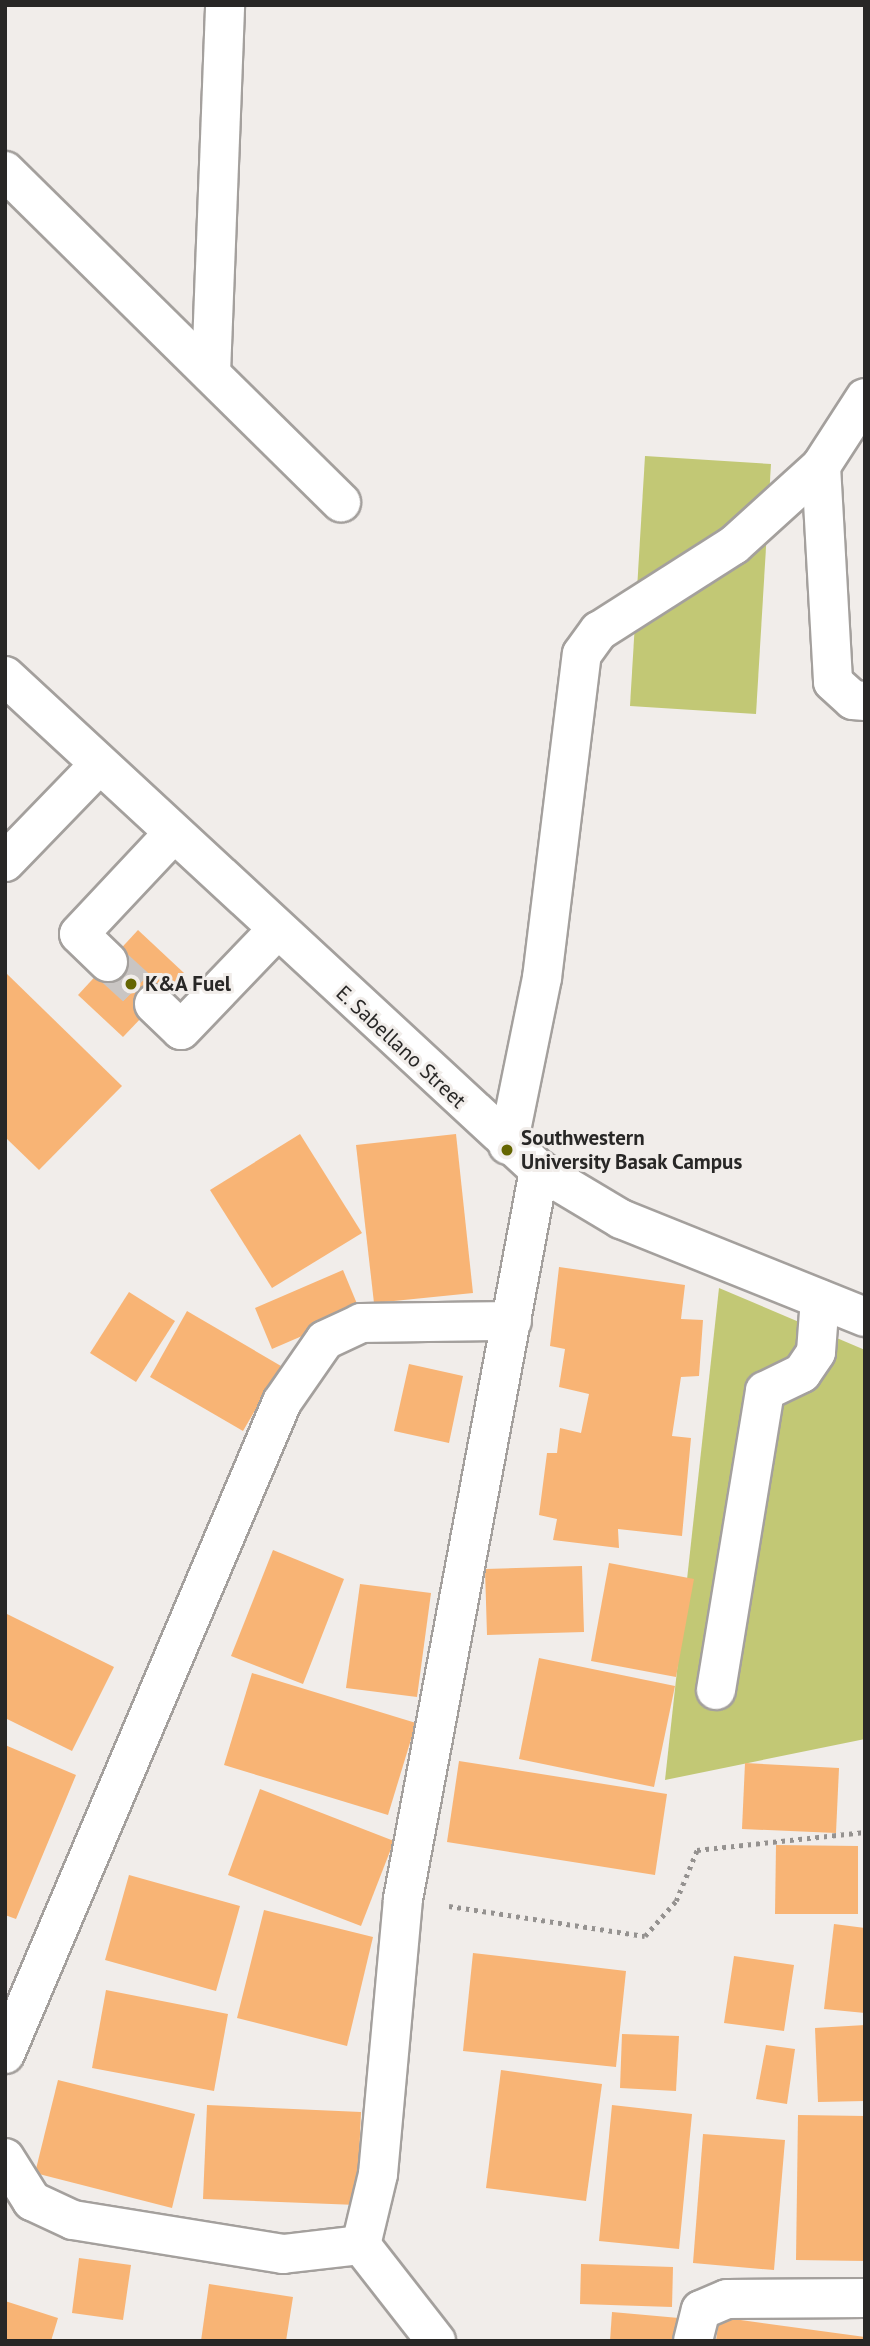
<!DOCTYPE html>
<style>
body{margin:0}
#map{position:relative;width:870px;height:2346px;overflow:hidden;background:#f1edea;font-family:"PT Sans",sans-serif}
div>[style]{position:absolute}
.green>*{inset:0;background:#c2c875}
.building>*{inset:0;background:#f8b475}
.minor-tunnel>*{height:38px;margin-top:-19px;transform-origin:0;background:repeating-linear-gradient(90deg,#c9c5c3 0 38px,transparent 0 57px)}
.path>*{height:4.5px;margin-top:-2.25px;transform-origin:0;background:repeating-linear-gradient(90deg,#959290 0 3.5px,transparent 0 8.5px)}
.roads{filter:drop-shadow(2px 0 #a4a09d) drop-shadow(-2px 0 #a4a09d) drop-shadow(0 2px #a4a09d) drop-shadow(0 -2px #a4a09d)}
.minor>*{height:38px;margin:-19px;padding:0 19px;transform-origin:19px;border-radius:19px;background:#fff}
.dots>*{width:19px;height:19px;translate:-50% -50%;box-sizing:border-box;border:4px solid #f1edea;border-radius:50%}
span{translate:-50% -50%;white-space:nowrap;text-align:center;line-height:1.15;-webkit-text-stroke:6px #f1edea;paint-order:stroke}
.poi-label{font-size:21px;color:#282726;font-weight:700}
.left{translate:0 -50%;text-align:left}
.street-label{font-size:21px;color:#282726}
.frame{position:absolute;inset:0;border:7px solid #282726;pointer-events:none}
</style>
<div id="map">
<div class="green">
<div style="clip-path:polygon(645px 456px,771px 464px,756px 714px,630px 706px)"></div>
<div style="clip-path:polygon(719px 1288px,865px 1350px,865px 1739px,665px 1780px)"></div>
</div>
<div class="building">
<div style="clip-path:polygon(138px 930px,184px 973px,123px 1037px,78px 995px)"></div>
<div style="clip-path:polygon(5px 972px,122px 1086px,39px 1170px,5px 1137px)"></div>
<div style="clip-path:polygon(300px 1134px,362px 1233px,272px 1288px,210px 1190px)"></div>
<div style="clip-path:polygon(456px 1134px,473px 1293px,374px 1303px,356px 1145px)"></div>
<div style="clip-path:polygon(559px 1267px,685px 1285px,681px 1319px,703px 1320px,699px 1376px,681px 1377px,672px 1436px,691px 1438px,682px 1536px,618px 1529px,619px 1548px,553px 1540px,557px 1519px,539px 1515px,547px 1453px,557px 1453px,560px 1428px,581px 1433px,589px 1394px,559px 1387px,565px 1349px,550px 1346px)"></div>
<div style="clip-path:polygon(343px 1270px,360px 1311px,272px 1349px,255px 1308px)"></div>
<div style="clip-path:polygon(129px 1292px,175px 1321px,136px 1382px,90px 1353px)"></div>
<div style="clip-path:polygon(187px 1311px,281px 1366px,243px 1431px,150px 1377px)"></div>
<div style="clip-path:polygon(409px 1364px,463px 1376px,449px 1443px,394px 1431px)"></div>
<div style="clip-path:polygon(273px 1550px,344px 1579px,303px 1684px,231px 1656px)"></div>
<div style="clip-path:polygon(609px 1563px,694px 1579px,676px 1677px,591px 1661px)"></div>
<div style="clip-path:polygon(582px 1566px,584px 1632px,487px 1635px,485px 1569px)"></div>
<div style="clip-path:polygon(360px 1584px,431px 1593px,417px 1697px,346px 1688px)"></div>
<div style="clip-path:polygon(5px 1613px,114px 1667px,72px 1751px,5px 1718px)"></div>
<div style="clip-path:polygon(539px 1658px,675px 1686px,654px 1787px,519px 1759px)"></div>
<div style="clip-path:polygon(252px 1673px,416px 1723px,388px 1815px,224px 1765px)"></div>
<div style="clip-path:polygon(5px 1745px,76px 1775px,16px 1919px,5px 1915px)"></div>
<div style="clip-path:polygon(459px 1761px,667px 1794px,655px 1875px,447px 1842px)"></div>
<div style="clip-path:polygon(745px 1763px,839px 1768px,836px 1833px,742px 1829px)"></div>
<div style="clip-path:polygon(260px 1789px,394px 1841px,361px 1926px,228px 1875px)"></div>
<div style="clip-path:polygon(776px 1845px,858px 1846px,858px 1914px,775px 1914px)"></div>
<div style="clip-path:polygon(129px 1875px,240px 1906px,216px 1991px,105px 1960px)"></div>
<div style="clip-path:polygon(264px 1910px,373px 1937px,347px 2046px,237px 2018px)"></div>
<div style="clip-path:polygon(834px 1924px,865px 1928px,865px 2013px,824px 2009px)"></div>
<div style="clip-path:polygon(473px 1953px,626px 1971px,616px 2067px,463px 2051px)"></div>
<div style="clip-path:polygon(734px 1956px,794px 1965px,784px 2031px,724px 2023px)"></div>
<div style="clip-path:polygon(106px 1990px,228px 2014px,214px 2091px,92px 2068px)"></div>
<div style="clip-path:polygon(865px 2025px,865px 2101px,818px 2102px,815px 2028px)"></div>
<div style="clip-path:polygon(622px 2034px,679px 2036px,676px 2091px,620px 2088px)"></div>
<div style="clip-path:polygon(766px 2045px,795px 2049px,787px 2104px,756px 2099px)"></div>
<div style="clip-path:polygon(501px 2070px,602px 2084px,586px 2201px,486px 2188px)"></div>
<div style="clip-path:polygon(58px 2080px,195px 2114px,172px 2208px,35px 2173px)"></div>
<div style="clip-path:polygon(207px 2105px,361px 2112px,357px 2205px,203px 2199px)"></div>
<div style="clip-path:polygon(612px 2105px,692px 2114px,679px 2249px,599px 2241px)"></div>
<div style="clip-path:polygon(798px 2115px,865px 2116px,865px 2261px,796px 2260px)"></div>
<div style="clip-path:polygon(703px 2134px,785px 2140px,774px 2270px,693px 2263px)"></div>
<div style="clip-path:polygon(79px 2258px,131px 2265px,123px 2320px,72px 2313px)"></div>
<div style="clip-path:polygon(581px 2264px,673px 2267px,672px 2307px,580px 2304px)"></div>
<div style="clip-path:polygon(209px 2284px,293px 2297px,286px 2341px,201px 2341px)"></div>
<div style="clip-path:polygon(5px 2301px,58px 2318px,51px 2341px,5px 2341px)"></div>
<div style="clip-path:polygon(612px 2312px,679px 2318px,677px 2341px,610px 2341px)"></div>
<div style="clip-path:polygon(719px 2317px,865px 2337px,865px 2341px,716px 2341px)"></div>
</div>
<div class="minor-tunnel">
<div style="left:108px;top:962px;width:62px;rotate:42.4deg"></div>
</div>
<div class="path">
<div style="left:449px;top:1906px;width:198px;rotate:8.7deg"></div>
<div style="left:645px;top:1936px;width:47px;rotate:-48.5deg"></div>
<div style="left:676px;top:1901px;width:55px;rotate:-67.6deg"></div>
<div style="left:697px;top:1850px;width:169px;rotate:-6.1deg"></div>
</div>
<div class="roads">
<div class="minor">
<div style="left:5px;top:171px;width:472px;rotate:44.6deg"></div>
<div style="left:211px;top:373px;width:368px;rotate:-87.8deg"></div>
<div style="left:821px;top:466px;width:216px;rotate:86.8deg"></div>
<div style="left:833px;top:682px;width:27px;rotate:42deg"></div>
<div style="left:853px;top:700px;width:12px;rotate:5deg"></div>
<div style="left:5px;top:676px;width:727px;rotate:42.77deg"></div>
<div style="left:539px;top:1170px;width:96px;rotate:30.9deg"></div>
<div style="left:621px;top:1219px;width:263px;rotate:21.9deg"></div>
<div style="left:5px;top:862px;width:135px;rotate:-45.9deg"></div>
<div style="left:108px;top:962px;width:40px;rotate:-136deg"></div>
<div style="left:79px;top:934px;width:137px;rotate:-46.8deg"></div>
<div style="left:154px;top:1004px;width:37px;rotate:44deg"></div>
<div style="left:181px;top:1030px;width:137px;rotate:-46.2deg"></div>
<div style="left:508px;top:1145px;width:170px;rotate:-78.5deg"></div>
<div style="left:542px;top:978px;width:326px;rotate:-83deg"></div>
<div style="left:582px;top:654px;width:29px;rotate:-54deg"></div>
<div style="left:599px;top:631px;width:160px;rotate:-32.5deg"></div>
<div style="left:734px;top:545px;width:118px;rotate:-42.2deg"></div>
<div style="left:821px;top:466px;width:81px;rotate:-57.1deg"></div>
<div style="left:716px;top:1690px;width:303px;rotate:-80.7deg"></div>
<div style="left:765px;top:1391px;width:41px;rotate:-25.9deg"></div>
<div style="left:802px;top:1373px;width:25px;rotate:-56deg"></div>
<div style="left:816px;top:1352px;width:53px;rotate:-85.7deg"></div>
<div style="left:5px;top:2054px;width:708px;rotate:-66.98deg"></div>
<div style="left:282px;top:1402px;width:75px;rotate:-55.3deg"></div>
<div style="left:325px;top:1340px;width:40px;rotate:-25deg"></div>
<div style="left:361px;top:1323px;width:151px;rotate:-0.8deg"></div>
<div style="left:5px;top:2158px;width:51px;rotate:57.9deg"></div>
<div style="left:32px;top:2201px;width:45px;rotate:24.9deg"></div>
<div style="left:73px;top:2220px;width:213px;rotate:9.2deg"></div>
<div style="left:283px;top:2254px;width:79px;rotate:-6.6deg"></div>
<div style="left:361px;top:2245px;width:73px;rotate:-76.5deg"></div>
<div style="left:378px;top:2174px;width:276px;rotate:-84.8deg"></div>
<div style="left:403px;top:1899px;width:742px;rotate:-79.43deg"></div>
<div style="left:361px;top:2245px;width:122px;rotate:52deg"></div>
<div style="left:693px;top:2341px;width:32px;rotate:-76deg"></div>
<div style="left:701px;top:2310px;width:28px;rotate:-23deg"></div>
<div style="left:727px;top:2299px;width:138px;rotate:-0.4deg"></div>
</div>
</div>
<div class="dots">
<div style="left:131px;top:984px;background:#656601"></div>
<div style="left:507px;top:1150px;background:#656601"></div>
</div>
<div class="poi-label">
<span class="left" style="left:145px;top:984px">K&amp;A Fuel</span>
<span class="left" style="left:521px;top:1150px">Southwestern<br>University Basak Campus</span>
</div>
<div class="street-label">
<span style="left:401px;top:1047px;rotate:43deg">E. Sabellano Street</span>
</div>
<div class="frame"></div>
</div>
